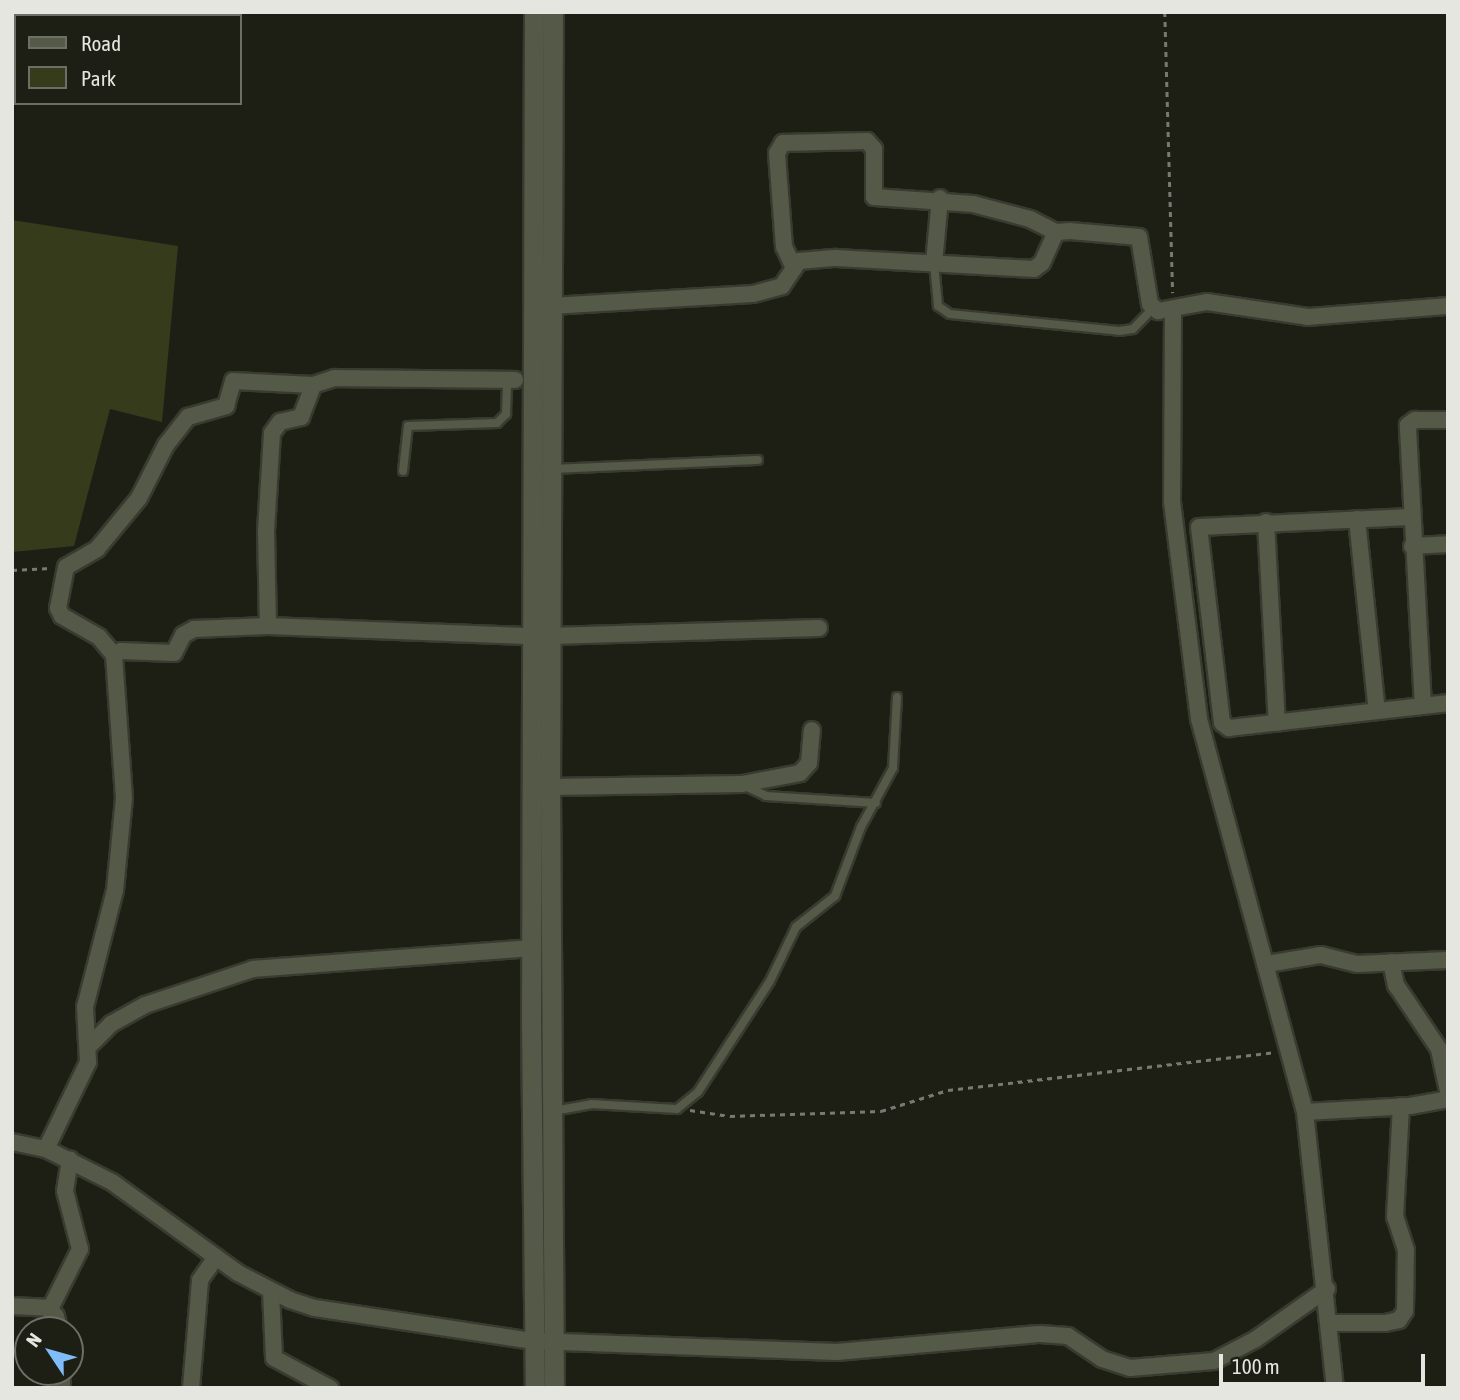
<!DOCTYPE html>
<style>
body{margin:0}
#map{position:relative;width:1460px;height:1400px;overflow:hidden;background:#1d1f15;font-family:"Asap Condensed",sans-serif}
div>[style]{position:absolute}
.green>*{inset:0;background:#363b1c}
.path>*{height:2.5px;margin-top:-1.25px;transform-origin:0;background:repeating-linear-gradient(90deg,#787a71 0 5px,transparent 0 10px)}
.roads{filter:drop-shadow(2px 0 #393b31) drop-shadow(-2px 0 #393b31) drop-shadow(0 2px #393b31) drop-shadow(0 -2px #393b31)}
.service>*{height:8px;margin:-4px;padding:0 4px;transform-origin:4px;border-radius:4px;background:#555948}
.minor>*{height:16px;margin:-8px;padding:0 8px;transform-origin:8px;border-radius:8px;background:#555948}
.tertiary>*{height:19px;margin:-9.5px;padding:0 9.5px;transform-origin:9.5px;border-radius:9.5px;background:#555948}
span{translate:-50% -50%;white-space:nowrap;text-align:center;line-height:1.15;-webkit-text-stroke:7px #1d1f15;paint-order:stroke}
.frame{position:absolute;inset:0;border:14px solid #e4e6df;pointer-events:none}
.legend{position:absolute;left:14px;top:14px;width:228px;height:91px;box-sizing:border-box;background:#1d1f15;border:2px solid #6d6f66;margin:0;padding:9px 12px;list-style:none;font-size:21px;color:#e4e6df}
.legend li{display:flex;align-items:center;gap:14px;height:35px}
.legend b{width:35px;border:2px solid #6d6f66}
.north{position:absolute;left:14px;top:1316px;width:70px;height:70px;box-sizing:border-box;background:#1d1f15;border:2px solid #6d6f66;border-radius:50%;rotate:306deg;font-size:19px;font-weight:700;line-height:28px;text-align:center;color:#e4e6df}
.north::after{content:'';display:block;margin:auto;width:24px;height:32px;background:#81bcfa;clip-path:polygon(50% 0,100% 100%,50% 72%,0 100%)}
.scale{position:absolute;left:1219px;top:1354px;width:206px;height:32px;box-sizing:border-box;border:4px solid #e4e6df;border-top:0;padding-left:9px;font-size:21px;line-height:24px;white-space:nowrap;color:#e4e6df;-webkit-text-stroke:5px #1d1f15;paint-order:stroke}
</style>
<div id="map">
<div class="green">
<div style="clip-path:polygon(12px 220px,178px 246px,162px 422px,110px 409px,74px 546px,12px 552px)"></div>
</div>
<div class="path">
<div style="left:1165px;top:12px;width:281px;rotate:88.4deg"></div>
<div style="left:12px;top:570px;width:39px;rotate:-3deg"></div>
<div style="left:690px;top:1110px;width:40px;rotate:8.5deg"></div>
<div style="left:730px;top:1116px;width:151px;rotate:-1.9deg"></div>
<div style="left:881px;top:1111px;width:70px;rotate:-17.4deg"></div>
<div style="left:948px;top:1090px;width:330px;rotate:-6.6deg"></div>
</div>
<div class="roads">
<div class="service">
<div style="left:934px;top:263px;width:43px;rotate:84.7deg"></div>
<div style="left:938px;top:306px;width:14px;rotate:34deg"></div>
<div style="left:950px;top:314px;width:170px;rotate:5.7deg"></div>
<div style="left:1119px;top:331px;width:14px;rotate:-8deg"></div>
<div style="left:1133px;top:329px;width:29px;rotate:-46deg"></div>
<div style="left:551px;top:469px;width:207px;rotate:-2.5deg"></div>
<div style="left:403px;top:471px;width:45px;rotate:-83.7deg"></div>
<div style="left:408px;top:426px;width:89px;rotate:-1.9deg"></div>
<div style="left:497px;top:423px;width:13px;rotate:-45deg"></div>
<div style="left:506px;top:414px;width:34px;rotate:-88deg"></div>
<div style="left:745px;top:786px;width:23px;rotate:25deg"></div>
<div style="left:766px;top:796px;width:110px;rotate:3.6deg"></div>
<div style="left:553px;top:1111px;width:39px;rotate:-10deg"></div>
<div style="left:591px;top:1104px;width:86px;rotate:3.3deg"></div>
<div style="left:677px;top:1109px;width:27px;rotate:-39deg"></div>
<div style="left:698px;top:1092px;width:132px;rotate:-57deg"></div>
<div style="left:770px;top:981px;width:60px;rotate:-64.3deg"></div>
<div style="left:796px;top:927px;width:50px;rotate:-38.5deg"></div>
<div style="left:835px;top:896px;width:74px;rotate:-69.4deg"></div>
<div style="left:861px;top:827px;width:67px;rotate:-61.5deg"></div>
<div style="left:893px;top:768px;width:71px;rotate:-86.8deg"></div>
</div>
<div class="minor">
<div style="left:934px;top:263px;width:65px;rotate:-84.7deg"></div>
<div style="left:793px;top:266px;width:21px;rotate:-115deg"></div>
<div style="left:784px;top:247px;width:94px;rotate:-94.3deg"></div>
<div style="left:777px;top:153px;width:12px;rotate:-59deg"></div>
<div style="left:783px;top:143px;width:84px;rotate:-1.4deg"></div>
<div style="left:867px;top:141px;width:11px;rotate:49deg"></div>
<div style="left:874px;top:149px;width:48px;rotate:90deg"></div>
<div style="left:874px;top:197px;width:99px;rotate:4deg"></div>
<div style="left:973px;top:204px;width:59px;rotate:14.7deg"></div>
<div style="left:1030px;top:219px;width:29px;rotate:27deg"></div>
<div style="left:551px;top:306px;width:202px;rotate:-3.4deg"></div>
<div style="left:753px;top:294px;width:30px;rotate:-15deg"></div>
<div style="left:782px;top:286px;width:30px;rotate:-56deg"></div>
<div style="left:799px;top:261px;width:37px;rotate:-5deg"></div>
<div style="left:836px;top:258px;width:198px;rotate:3.2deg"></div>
<div style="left:1034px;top:269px;width:10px;rotate:-37deg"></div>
<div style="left:1042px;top:263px;width:34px;rotate:-66deg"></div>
<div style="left:1056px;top:232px;width:14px;rotate:-4deg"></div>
<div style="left:1070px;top:231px;width:69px;rotate:5deg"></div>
<div style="left:1139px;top:237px;width:68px;rotate:80.7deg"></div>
<div style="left:1150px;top:304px;width:11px;rotate:41deg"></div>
<div style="left:1158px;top:311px;width:50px;rotate:-10.4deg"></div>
<div style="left:1207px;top:302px;width:102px;rotate:8.4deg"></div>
<div style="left:1308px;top:317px;width:140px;rotate:-4.5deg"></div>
<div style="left:1173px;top:310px;width:192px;rotate:90.3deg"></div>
<div style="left:1172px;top:502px;width:219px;rotate:82.9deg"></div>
<div style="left:1199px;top:719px;width:407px;rotate:74.9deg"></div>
<div style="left:1305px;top:1112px;width:278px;rotate:83.8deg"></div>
<div style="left:1410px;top:517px;width:211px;rotate:177.3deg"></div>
<div style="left:1199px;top:527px;width:197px;rotate:83.3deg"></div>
<div style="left:1222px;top:723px;width:9px;rotate:36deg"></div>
<div style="left:1229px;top:728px;width:220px;rotate:-6.5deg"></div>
<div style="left:1357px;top:519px;width:193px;rotate:84.1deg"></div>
<div style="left:1266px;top:522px;width:201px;rotate:86.9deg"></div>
<div style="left:1412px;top:546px;width:36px;rotate:-3deg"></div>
<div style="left:268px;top:626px;width:95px;rotate:-91.2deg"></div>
<div style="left:266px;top:531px;width:98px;rotate:-86.5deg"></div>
<div style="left:272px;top:433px;width:14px;rotate:-54deg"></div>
<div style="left:280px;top:422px;width:22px;rotate:-13deg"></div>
<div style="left:301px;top:417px;width:34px;rotate:-69deg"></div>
<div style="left:313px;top:385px;width:23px;rotate:-18deg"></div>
<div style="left:335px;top:378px;width:180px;rotate:0.6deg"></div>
<div style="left:550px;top:636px;width:269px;rotate:-1.7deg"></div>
<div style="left:114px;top:655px;width:8px;rotate:-30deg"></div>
<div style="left:121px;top:651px;width:53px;rotate:2.2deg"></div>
<div style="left:174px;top:653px;width:20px;rotate:-63deg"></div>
<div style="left:183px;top:635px;width:13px;rotate:-29deg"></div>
<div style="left:194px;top:629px;width:74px;rotate:-2.3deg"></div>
<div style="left:268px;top:626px;width:264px;rotate:2.2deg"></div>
<div style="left:1423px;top:706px;width:281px;rotate:-93.1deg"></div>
<div style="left:1408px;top:425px;width:9px;rotate:-36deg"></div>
<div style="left:1415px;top:420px;width:33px"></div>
<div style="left:550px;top:787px;width:192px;rotate:-0.9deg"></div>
<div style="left:742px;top:784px;width:59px;rotate:-10.7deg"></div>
<div style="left:800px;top:773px;width:13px;rotate:-48deg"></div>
<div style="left:809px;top:763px;width:33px;rotate:-85deg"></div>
<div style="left:1391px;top:962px;width:24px;rotate:78deg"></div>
<div style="left:1396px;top:985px;width:77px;rotate:56.1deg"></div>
<div style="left:1439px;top:1049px;width:43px;rotate:77.9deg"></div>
<div style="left:1267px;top:964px;width:55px;rotate:-9.5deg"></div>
<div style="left:1321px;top:955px;width:37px;rotate:14deg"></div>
<div style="left:1357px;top:964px;width:91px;rotate:-2.5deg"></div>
<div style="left:90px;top:1045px;width:30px;rotate:-45deg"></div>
<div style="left:111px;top:1024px;width:39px;rotate:-29deg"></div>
<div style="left:145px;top:1005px;width:114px;rotate:-18.4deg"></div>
<div style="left:253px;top:969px;width:279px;rotate:-4.3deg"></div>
<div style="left:1305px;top:1112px;width:105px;rotate:-3.3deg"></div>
<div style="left:1410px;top:1106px;width:39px;rotate:-10deg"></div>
<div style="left:12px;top:1142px;width:35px;rotate:12deg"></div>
<div style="left:46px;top:1149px;width:74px;rotate:26.6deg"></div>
<div style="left:112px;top:1182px;width:155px;rotate:35.8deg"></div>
<div style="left:238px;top:1273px;width:59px;rotate:27.4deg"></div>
<div style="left:290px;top:1300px;width:26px;rotate:18deg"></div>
<div style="left:315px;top:1308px;width:221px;rotate:8.6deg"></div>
<div style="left:534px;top:1341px;width:303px;rotate:2.1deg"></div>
<div style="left:837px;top:1352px;width:204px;rotate:-5.1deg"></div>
<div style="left:1040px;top:1334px;width:28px;rotate:4deg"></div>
<div style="left:1068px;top:1336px;width:41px;rotate:34.1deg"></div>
<div style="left:1102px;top:1359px;width:29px;rotate:18deg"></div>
<div style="left:1130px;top:1368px;width:84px;rotate:-4.8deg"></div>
<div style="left:1214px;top:1361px;width:47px;rotate:-27.6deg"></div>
<div style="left:1256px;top:1339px;width:87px;rotate:-35.2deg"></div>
<div style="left:46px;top:1149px;width:97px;rotate:-64.2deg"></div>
<div style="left:88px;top:1062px;width:55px;rotate:-93.1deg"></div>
<div style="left:85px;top:1007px;width:121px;rotate:-75.6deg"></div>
<div style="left:115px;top:890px;width:92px;rotate:-84.4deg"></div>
<div style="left:124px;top:798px;width:143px;rotate:-94deg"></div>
<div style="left:114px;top:655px;width:23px;rotate:-130deg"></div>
<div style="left:99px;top:637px;width:43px;rotate:-150.4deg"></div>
<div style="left:62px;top:616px;width:9px;rotate:-117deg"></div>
<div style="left:58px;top:608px;width:42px;rotate:-79deg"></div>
<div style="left:66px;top:567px;width:36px;rotate:-30deg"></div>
<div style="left:97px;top:549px;width:66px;rotate:-50.5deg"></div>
<div style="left:139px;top:498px;width:59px;rotate:-63deg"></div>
<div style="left:166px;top:445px;width:36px;rotate:-52deg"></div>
<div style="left:188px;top:417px;width:40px;rotate:-16deg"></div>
<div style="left:226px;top:406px;width:26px;rotate:-74deg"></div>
<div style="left:233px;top:381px;width:80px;rotate:2.9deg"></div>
<div style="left:271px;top:1292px;width:66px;rotate:87.4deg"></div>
<div style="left:274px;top:1358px;width:64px;rotate:28.2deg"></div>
<div style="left:12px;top:1306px;width:35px;rotate:3deg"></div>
<div style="left:47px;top:1308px;width:12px;rotate:42deg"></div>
<div style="left:56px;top:1316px;width:14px;rotate:78deg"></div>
<div style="left:50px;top:1309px;width:67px;rotate:-63.4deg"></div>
<div style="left:80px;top:1249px;width:60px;rotate:-104.5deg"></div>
<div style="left:65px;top:1191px;width:32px;rotate:-81deg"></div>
<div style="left:1330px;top:1323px;width:55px"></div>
<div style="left:1385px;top:1323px;width:14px;rotate:-12deg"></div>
<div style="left:1399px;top:1320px;width:11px;rotate:-56deg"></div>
<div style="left:1405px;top:1311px;width:61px;rotate:-89.1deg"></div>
<div style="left:1406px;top:1250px;width:35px;rotate:-108deg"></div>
<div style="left:1395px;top:1217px;width:111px;rotate:-86.9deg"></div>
<div style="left:62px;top:1372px;width:16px;rotate:90deg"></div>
<div style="left:191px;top:1388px;width:108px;rotate:-85.2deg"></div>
<div style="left:200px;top:1280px;width:28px;rotate:-55deg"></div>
</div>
<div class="tertiary">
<div style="left:534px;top:12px;width:1007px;rotate:90.17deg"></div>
<div style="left:531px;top:1019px;width:369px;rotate:89.4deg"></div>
<div style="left:553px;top:12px;width:775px;rotate:90.22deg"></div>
<div style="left:550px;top:787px;width:601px;rotate:89.62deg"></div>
</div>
</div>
<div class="frame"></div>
<ul class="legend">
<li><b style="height:9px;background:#555948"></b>Road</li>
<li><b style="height:19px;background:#363b1c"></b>Park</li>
</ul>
<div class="north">N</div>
<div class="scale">100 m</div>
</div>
